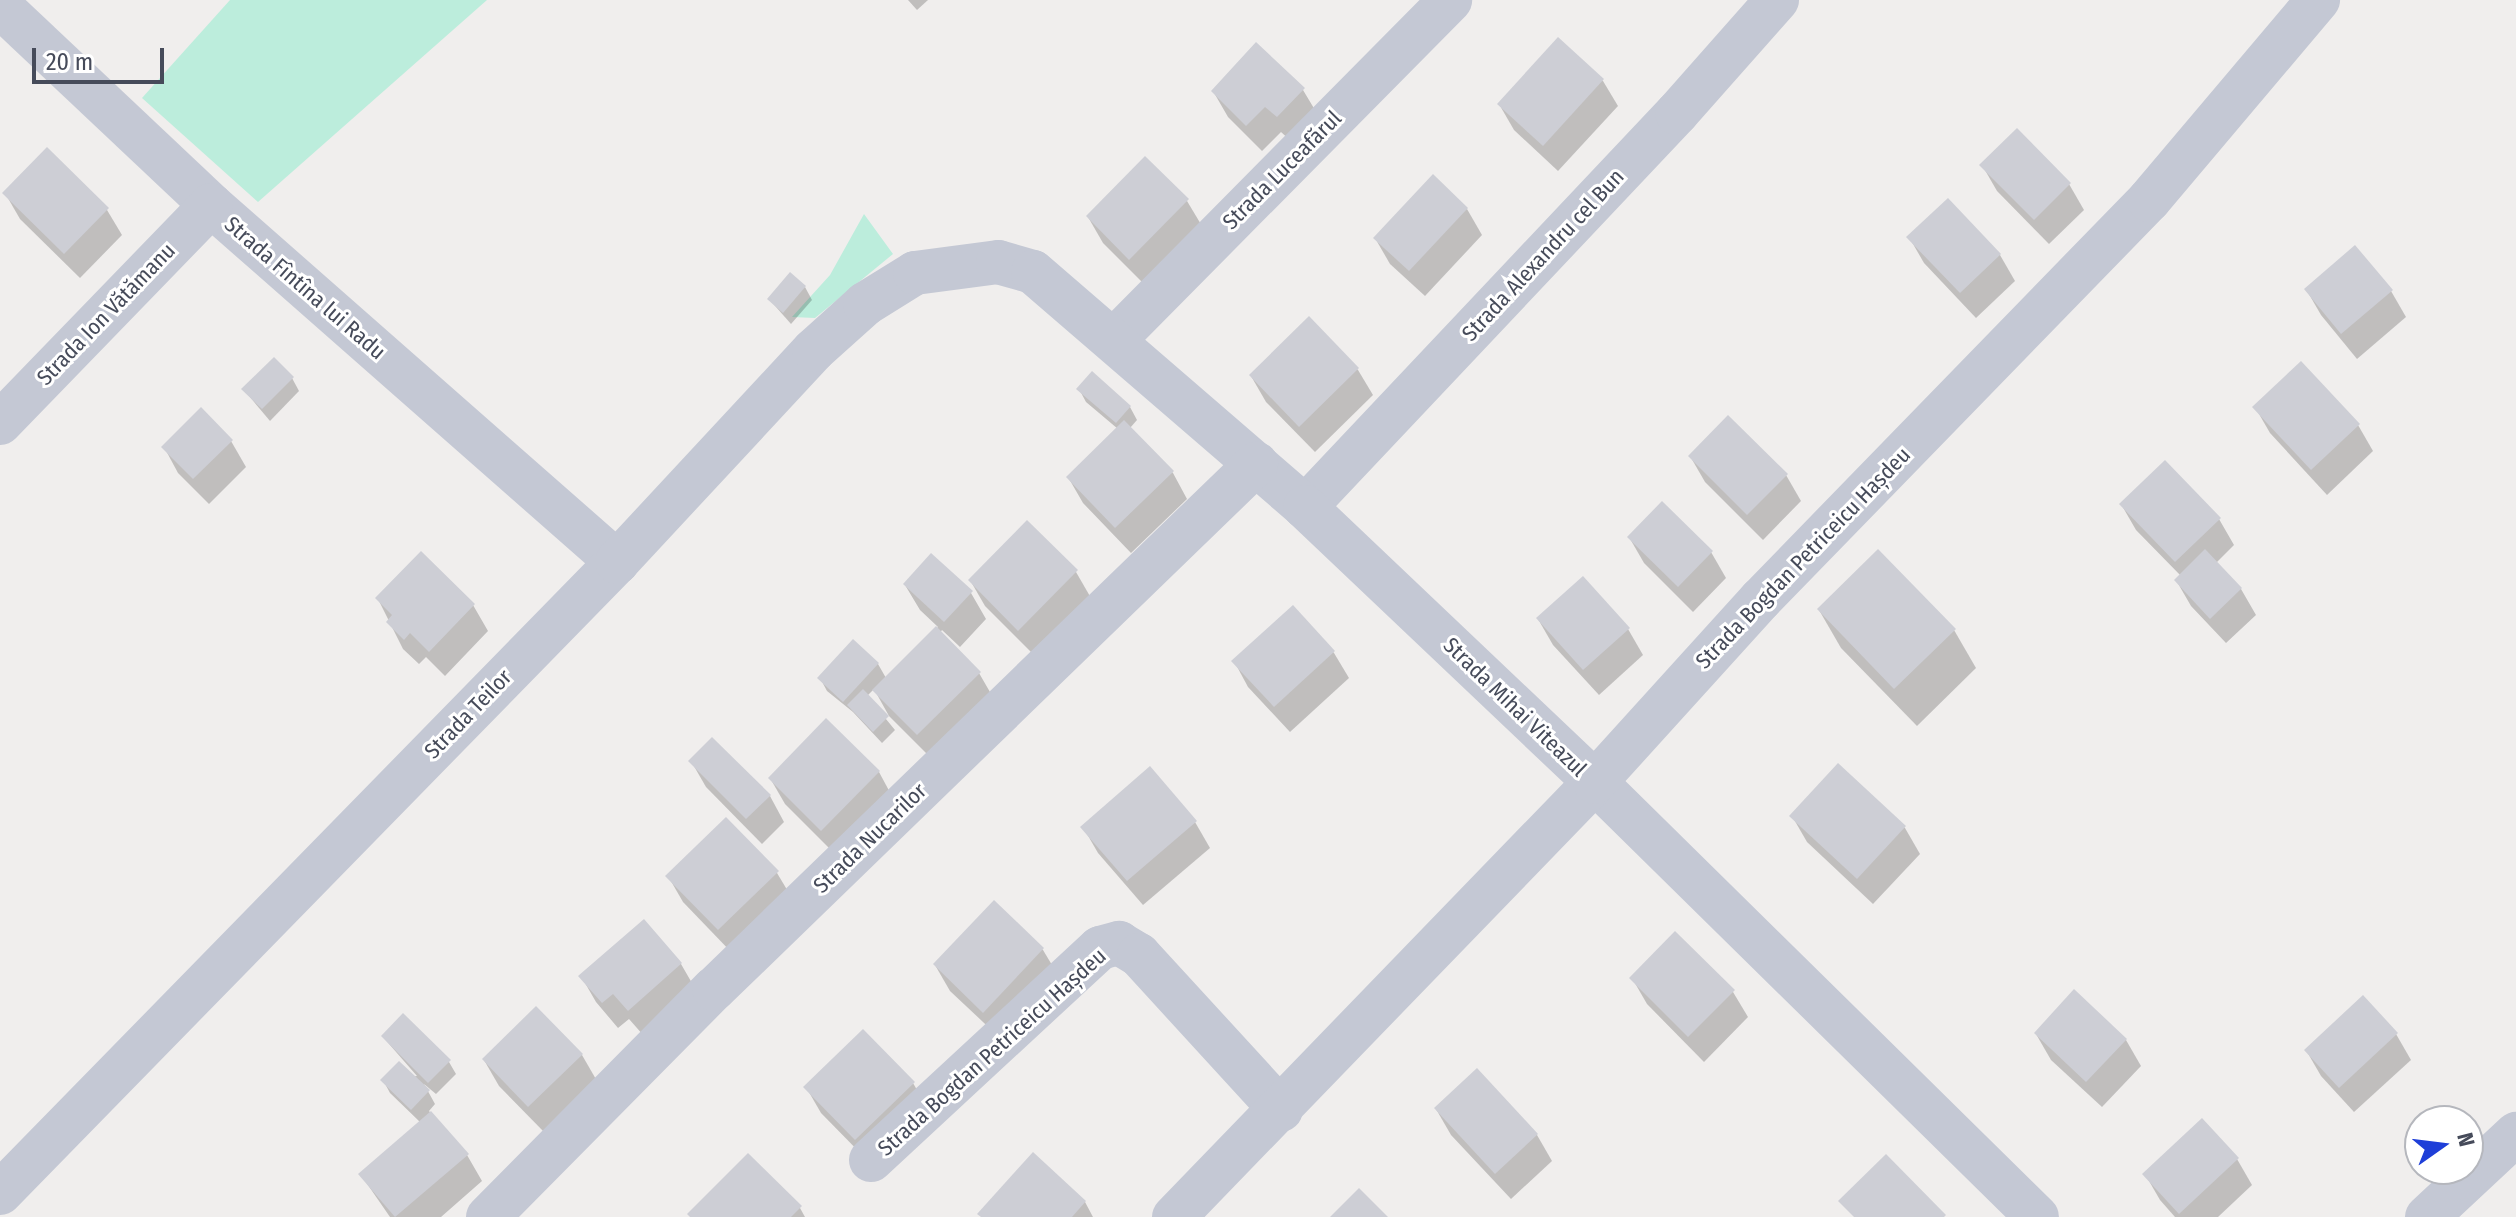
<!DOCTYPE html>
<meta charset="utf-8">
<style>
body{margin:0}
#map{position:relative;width:2516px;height:1217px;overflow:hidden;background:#f0eeed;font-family:"Fira Sans Condensed",sans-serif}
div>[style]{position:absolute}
.green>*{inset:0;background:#bceddc}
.shadow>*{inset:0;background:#0003}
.building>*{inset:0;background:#cdced5}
.minor>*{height:44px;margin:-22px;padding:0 22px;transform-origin:22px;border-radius:22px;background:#c4c8d4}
span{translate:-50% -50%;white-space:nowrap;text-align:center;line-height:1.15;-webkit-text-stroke:6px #fff;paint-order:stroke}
.street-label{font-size:22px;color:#464b5a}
.north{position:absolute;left:2404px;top:1105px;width:80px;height:80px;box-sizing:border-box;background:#fff;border:2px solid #b5b7bd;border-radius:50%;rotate:76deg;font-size:22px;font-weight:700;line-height:32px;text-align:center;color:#464b5a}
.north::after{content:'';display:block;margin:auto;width:28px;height:36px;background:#1f3fd8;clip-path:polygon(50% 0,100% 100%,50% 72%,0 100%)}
.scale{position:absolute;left:32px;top:48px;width:132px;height:36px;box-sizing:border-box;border:4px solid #464b5a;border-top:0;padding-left:10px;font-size:24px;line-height:28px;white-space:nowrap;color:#464b5a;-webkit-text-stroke:6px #fff;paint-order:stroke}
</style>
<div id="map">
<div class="green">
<div style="clip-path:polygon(230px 0,487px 0,258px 202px,142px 98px)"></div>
<div style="clip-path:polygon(864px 214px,893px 254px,815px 318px,792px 317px,830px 275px)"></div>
</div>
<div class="shadow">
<div style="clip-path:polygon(908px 0,928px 0,917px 10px)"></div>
<div style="clip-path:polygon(1558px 39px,1603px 81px,1618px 106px,1558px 171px,1514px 130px,1499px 104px)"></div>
<div style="clip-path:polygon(1303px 90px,1318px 115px,1292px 142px,1281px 132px,1262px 151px,1228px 117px,1213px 91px)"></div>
<div style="clip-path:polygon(1982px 165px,2069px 184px,2084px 210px,2049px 244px,1997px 191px)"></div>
<div style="clip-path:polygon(5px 193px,107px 210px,122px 235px,80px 278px,20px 219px)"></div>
<div style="clip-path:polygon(1948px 200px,2000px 255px,2015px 281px,1976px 318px,1924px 263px,1909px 237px)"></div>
<div style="clip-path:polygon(1187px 201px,1202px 226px,1145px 285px,1103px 243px,1088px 217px)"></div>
<div style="clip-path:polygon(1467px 209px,1482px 235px,1425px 296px,1390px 264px,1375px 238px)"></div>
<div style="clip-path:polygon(805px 287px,812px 300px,791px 324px,769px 299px)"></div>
<div style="clip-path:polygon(2306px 289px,2391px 291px,2406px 317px,2357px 359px,2321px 315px)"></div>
<div style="clip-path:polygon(1309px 319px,1358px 370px,1373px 395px,1315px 452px,1266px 402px,1251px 376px)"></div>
<div style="clip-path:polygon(292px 378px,299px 391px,270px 421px,244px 390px)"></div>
<div style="clip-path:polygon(1079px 389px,1130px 407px,1137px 420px,1130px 428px,1173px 473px,1187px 499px,1131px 553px,1083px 503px,1068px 477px,1118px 429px,1086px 402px)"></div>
<div style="clip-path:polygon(2255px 407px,2358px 425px,2373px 451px,2327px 495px,2270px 433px)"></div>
<div style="clip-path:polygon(231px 441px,246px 467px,209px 504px,178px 473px,164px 447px)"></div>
<div style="clip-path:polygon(1690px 456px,1786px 475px,1801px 501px,1763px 540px,1705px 482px)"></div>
<div style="clip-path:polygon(2121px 504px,2219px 519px,2234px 545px,2216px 563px,2241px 589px,2256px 615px,2226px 643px,2191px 606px,2176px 580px,2181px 576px,2136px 530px)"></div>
<div style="clip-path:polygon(1629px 537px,1711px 552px,1726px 578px,1693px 612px,1644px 563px)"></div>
<div style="clip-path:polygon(1076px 572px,1091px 598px,1034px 655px,985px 606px,970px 580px)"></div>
<div style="clip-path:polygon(905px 585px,971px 593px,986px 619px,960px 647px,942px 630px,940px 633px,979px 673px,994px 699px,933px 760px,889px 716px,874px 689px,867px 696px,895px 730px,882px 743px,853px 712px,827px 691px,820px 678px,853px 642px,878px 664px,886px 678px,938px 627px,920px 610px)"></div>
<div style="clip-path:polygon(378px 599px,473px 605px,488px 631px,445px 676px,426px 657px,419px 664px,403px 649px)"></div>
<div style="clip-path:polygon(1293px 607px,1334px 653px,1349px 678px,1290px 732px,1248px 687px,1234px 661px)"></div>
<div style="clip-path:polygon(1819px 610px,1954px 630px,1976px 668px,1917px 726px,1841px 648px)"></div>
<div style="clip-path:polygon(1538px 619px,1628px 629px,1643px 655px,1599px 695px,1553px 645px)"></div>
<div style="clip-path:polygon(691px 761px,770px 796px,784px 822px,762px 844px,706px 787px)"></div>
<div style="clip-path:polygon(1839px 766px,1905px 828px,1920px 854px,1873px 904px,1807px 842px,1792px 816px)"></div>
<div style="clip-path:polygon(879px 772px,893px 798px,836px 855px,785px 804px,770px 778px)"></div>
<div style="clip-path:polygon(1195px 822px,1210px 848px,1143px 905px,1098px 853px,1083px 827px)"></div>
<div style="clip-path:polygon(777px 873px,792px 898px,734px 955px,683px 902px,668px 876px)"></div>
<div style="clip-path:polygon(994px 903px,1043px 950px,1058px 975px,999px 1037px,950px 991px,935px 965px)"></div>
<div style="clip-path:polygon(643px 922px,681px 964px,696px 990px,644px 1036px,629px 1019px,618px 1028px,596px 1002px,581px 976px)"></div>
<div style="clip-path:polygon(1632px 978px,1733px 992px,1748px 1017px,1704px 1062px,1647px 1004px)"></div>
<div style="clip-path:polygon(2036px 1034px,2126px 1040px,2141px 1066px,2102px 1107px,2051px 1060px)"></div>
<div style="clip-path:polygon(2396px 1034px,2411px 1060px,2354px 1112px,2321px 1076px,2306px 1050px)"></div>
<div style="clip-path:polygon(383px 1037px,449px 1062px,456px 1074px,436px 1094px,424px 1084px,435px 1104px,429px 1111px,467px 1155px,482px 1181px,441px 1217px,390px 1217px,361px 1175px,420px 1122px,390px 1093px,383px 1080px,417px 1076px)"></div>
<div style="clip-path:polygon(582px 1055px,597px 1081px,544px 1132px,499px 1086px,484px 1060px)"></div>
<div style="clip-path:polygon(913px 1083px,928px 1109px,871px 1164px,821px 1113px,806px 1087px)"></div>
<div style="clip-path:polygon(1436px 1109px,1537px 1135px,1552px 1161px,1511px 1199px,1451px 1135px)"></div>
<div style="clip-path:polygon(1033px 1155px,1085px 1202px,1093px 1217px,981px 1217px)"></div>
<div style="clip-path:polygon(2237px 1159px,2252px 1185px,2218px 1217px,2175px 1217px,2160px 1200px,2145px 1174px)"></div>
<div style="clip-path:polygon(800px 1208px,805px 1217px,691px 1217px)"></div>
</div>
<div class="building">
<div style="clip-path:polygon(1558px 37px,1604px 79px,1543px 146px,1497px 104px)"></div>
<div style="clip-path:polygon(1256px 42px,1305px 88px,1277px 117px,1265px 107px,1246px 126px,1211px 91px)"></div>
<div style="clip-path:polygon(2017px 128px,2071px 183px,2034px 220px,1979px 165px)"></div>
<div style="clip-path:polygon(47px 147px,109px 208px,64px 254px,2px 193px)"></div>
<div style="clip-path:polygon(1145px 156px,1189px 199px,1129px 260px,1086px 216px)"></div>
<div style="clip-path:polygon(1433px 174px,1468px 208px,1409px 271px,1373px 238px)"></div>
<div style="clip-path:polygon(1948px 198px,2001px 254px,1960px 293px,1906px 237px)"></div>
<div style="clip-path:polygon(2355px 245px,2393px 290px,2341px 334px,2304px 289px)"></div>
<div style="clip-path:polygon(790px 272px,806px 286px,783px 313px,767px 299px)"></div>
<div style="clip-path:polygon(1309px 316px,1359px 368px,1299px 427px,1249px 375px)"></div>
<div style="clip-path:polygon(274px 357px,294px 377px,262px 409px,241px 389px)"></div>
<div style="clip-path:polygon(2301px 361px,2360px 424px,2311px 470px,2252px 407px)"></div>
<div style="clip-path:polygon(1092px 371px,1131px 406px,1116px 423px,1076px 389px)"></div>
<div style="clip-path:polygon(201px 407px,233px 440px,193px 479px,161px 447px)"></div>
<div style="clip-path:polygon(1728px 415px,1788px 474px,1747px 515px,1688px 456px)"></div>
<div style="clip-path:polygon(1124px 420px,1174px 471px,1115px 528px,1066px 477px)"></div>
<div style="clip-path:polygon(2165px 460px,2221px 518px,2175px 562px,2119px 504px)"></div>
<div style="clip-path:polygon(1662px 501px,1713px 551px,1678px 587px,1627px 537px)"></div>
<div style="clip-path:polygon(1027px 520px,1078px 570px,1018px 631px,968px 580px)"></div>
<div style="clip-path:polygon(1878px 549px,1956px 629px,1894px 689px,1817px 609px)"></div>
<div style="clip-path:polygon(2205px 549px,2242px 588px,2210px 619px,2174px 580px)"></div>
<div style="clip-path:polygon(421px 551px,475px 604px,429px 652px,410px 633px,404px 640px,386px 622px,392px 615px,375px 598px)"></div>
<div style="clip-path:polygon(931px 553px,973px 591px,944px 622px,903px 584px)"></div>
<div style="clip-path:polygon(1583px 576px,1630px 628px,1583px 670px,1536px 618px)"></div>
<div style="clip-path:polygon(1293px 605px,1335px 651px,1274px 707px,1231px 661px)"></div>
<div style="clip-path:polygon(936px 626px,981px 672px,917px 735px,872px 690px)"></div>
<div style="clip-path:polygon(853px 639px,879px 663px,843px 702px,817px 678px)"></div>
<div style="clip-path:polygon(863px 689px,889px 716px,873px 732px,847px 705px)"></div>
<div style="clip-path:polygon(826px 718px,880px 771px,821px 831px,768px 778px)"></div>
<div style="clip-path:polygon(712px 737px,771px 795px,746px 819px,688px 761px)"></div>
<div style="clip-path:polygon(1838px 763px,1906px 826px,1857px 879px,1789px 816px)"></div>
<div style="clip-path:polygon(1150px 766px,1197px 821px,1127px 881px,1080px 827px)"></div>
<div style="clip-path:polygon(726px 817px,779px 871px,718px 930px,665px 876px)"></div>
<div style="clip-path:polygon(994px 900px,1044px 948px,983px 1013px,933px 964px)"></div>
<div style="clip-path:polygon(644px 919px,682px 963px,628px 1011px,613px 994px,602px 1003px,578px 976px)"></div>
<div style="clip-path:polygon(1675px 931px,1735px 990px,1688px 1037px,1629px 978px)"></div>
<div style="clip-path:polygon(2074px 989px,2127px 1039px,2086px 1082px,2034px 1033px)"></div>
<div style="clip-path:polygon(2363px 995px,2398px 1033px,2339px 1088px,2304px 1050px)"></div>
<div style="clip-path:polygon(536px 1006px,583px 1054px,528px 1107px,482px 1059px)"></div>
<div style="clip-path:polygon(403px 1013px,451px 1060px,428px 1083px,381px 1036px)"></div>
<div style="clip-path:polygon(863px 1029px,915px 1082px,855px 1140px,803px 1087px)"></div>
<div style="clip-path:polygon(399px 1061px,430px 1090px,411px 1110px,380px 1080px)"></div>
<div style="clip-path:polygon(1477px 1068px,1538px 1134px,1495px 1174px,1434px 1108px)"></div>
<div style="clip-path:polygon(431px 1111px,469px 1154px,395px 1217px,358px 1174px)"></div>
<div style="clip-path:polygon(2202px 1118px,2239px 1158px,2179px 1214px,2142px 1174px)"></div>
<div style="clip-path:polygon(1033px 1152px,1086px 1201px,1072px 1217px,981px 1217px,977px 1214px)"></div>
<div style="clip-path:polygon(748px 1153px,802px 1206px,791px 1217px,690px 1217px,687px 1214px)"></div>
<div style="clip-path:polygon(1886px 1154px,1946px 1215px,1944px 1217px,1854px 1217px,1838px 1201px)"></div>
<div style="clip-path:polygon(1359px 1188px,1388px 1217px,1330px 1217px)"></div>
</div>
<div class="minor">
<div style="left:0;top:6px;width:290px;rotate:43.3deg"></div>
<div style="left:211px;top:205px;width:541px;rotate:41.33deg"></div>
<div style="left:1114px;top:340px;width:478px;rotate:-45.3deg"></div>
<div style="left:0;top:423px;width:303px;rotate:-45.9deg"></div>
<div style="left:1305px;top:507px;width:542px;rotate:-46.65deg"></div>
<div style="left:1677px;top:113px;width:151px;rotate:-48.5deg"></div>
<div style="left:871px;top:1160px;width:312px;rotate:-42.8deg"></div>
<div style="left:1100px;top:948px;width:20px;rotate:-15deg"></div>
<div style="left:1119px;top:943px;width:23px;rotate:31deg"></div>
<div style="left:1139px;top:955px;width:210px;rotate:47.5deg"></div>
<div style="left:0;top:1193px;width:883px;rotate:-45.64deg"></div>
<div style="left:617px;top:562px;width:289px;rotate:-47.1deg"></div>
<div style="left:814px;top:350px;width:69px;rotate:-42deg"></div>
<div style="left:865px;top:304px;width:59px;rotate:-31.8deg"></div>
<div style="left:915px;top:273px;width:84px;rotate:-7.5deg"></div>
<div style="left:998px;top:262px;width:36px;rotate:16deg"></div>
<div style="left:1033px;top:272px;width:359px;rotate:40.8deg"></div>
<div style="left:1305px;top:507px;width:400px;rotate:43.5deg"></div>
<div style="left:1595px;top:782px;width:620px;rotate:44.54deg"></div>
<div style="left:488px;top:1217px;width:321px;rotate:-45.3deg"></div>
<div style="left:714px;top:989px;width:755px;rotate:-44.09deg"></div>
<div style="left:1174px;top:1217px;width:605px;rotate:-45.94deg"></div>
<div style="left:1595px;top:782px;width:246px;rotate:-47.8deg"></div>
<div style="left:1760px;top:600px;width:558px;rotate:-45.8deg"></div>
<div style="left:2149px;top:200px;width:262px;rotate:-49.8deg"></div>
<div style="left:2427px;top:1217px;width:122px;rotate:-43deg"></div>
</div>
<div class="street-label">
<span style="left:1282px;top:170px;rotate:-45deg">Strada Luceafărul</span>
<span style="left:1543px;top:255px;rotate:-47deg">Strada Alexandru cel Bun</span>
<span style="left:305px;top:288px;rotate:41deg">Strada Fîntîna lui Radu</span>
<span style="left:106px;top:314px;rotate:-46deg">Strada Ion Vătămanu</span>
<span style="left:1803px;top:558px;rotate:-46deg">Strada Bogdan Petriceicu Hașdeu</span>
<span style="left:1515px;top:707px;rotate:44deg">Strada Mihai Viteazul</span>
<span style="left:468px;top:714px;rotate:-46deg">Strada Teilor</span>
<span style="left:870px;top:838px;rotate:-44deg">Strada Nucarilor</span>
<span style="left:992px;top:1052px;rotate:-42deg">Strada Bogdan Petriceicu Hașdeu</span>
</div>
<div class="north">N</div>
<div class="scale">20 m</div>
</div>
